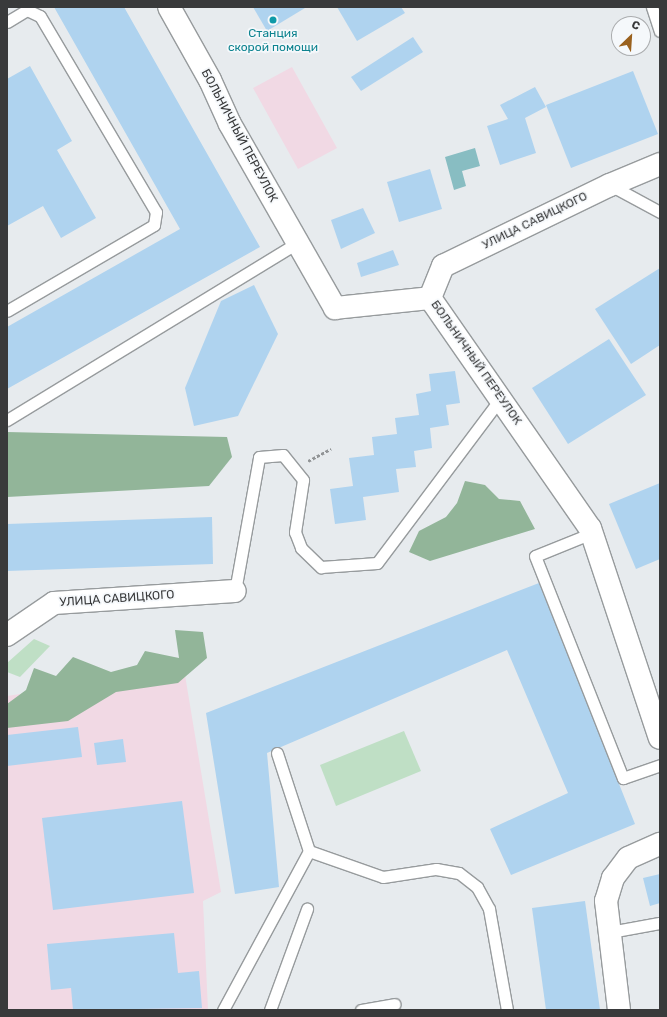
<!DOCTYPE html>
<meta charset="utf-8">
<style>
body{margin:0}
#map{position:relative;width:667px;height:1017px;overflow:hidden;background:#e7ebee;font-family:Rubik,sans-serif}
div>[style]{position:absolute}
.industrial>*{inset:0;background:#f1d9e4}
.green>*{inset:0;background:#bfdfc5}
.forest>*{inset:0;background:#92b599}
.water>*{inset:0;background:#88bdc2}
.building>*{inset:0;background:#afd3ef}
.path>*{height:2.5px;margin-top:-1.25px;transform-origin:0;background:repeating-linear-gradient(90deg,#919496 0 3px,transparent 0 5px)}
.roads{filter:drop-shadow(1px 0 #979b9d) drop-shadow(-1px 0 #979b9d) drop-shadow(0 1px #979b9d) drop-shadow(0 -1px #979b9d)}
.lane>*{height:11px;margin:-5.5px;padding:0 5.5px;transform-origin:5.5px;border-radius:5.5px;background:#fff}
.street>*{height:22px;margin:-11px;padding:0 11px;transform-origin:11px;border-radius:11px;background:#fff}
.dots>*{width:11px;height:11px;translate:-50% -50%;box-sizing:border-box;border:2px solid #f5f8fb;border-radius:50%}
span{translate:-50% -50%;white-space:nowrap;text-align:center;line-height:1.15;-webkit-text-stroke:3.5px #f5f8fb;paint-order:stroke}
.culture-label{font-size:12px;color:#0d838f}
.street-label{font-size:12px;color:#393a3b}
.frame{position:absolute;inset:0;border:8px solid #393a3b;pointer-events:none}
.north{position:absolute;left:611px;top:16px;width:40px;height:40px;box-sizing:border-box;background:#f5f8fb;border:1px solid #aaacae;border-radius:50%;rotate:25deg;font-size:11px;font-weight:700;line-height:16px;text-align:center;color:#393a3b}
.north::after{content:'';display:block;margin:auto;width:14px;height:18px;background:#9a611e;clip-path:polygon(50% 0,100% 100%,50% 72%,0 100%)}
</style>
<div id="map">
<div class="industrial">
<div style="clip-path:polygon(292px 67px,337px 148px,298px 169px,253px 88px)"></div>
<div style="clip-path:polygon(184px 669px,221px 892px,203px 901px,208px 1010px,7px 1010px,7px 696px)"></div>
</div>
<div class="green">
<div style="clip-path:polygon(34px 639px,50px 646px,20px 677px,7px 672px,7px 663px)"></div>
<div style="clip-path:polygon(404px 731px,421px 771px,336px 806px,320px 765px)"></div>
</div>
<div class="forest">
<div style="clip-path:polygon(7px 432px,227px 437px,232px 457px,209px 486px,7px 497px)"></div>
<div style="clip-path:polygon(465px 481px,485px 485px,499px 499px,520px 501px,535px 529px,430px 561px,409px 552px,419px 531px,446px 517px,457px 503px)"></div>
<div style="clip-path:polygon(175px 630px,203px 632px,207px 658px,178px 683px,116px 692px,68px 721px,7px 728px,7px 704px,26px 690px,34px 668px,56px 676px,73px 657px,111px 672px,137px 665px,145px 651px,179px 658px)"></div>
</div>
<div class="water">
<div style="clip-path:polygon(475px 148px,480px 166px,462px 171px,466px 186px,454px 190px,445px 157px)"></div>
</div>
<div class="building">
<div style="clip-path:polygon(54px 7px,124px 7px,260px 247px,7px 389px,7px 327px,180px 229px)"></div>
<div style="clip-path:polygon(253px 7px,304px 7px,305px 8px,267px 31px)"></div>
<div style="clip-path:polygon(337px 7px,401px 7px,405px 13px,357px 41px)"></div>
<div style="clip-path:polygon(413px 37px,423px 52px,361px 91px,351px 77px)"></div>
<div style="clip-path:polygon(30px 66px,72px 141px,57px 150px,96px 218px,61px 238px,43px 206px,7px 226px,7px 79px)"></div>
<div style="clip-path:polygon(633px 71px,658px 134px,571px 168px,546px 105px)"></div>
<div style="clip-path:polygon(535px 87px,546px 107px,525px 118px,536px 153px,500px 165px,487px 126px,508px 119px,500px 105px)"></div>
<div style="clip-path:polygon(430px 169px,442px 209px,399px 222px,387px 182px)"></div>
<div style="clip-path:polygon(363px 208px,375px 233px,341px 249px,331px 220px)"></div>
<div style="clip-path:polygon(393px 250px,399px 265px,361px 277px,357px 263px)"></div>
<div style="clip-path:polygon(660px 268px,660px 345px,631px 364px,595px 309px)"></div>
<div style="clip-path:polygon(254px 285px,278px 334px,238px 416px,194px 426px,185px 388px,221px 301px)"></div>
<div style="clip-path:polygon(609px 339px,646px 395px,568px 444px,532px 388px)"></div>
<div style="clip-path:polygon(455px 371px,460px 403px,446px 405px,449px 425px,430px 428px,432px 448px,414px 451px,416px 467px,396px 469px,399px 492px,363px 497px,366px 520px,335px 524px,330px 489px,353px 486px,349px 458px,374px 455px,372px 437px,397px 434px,395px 418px,419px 415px,416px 394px,431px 391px,429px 374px)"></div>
<div style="clip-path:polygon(660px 483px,660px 559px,636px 569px,609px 504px)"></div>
<div style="clip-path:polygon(212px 517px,213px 564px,7px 571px,7px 524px)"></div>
<div style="clip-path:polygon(539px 583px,635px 824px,511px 875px,490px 829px,568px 793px,507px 650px,267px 753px,279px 887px,235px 894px,206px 713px)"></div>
<div style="clip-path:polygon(78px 727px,82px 757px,7px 766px,7px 735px)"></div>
<div style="clip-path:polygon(123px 739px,126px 762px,97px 765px,94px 743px)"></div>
<div style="clip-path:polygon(182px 801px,194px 893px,53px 910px,42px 818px)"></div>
<div style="clip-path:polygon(660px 874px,660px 903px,650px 906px,643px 878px)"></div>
<div style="clip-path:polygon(585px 901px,600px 1010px,546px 1010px,532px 908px)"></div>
<div style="clip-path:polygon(174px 933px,178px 973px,199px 971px,202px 1008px,73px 1010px,71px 988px,51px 990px,47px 944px)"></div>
</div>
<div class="path">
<div style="left:308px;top:461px;width:26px;rotate:-28deg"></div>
</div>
<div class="roads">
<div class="lane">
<div style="left:652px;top:7px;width:25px;rotate:72deg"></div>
<div style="left:7px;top:22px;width:23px;rotate:-31deg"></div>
<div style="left:27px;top:10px;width:14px;rotate:25deg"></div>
<div style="left:40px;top:16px;width:228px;rotate:59.4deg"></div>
<div style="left:156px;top:212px;width:13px;rotate:99deg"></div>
<div style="left:154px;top:225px;width:170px;rotate:149.7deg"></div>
<div style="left:610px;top:185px;width:57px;rotate:28.4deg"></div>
<div style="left:7px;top:420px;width:340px;rotate:-31.4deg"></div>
<div style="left:592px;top:533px;width:61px;rotate:158deg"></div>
<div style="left:535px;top:556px;width:239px;rotate:68.4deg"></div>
<div style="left:623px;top:778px;width:39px;rotate:-19deg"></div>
<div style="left:235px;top:591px;width:136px;rotate:-79.8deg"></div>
<div style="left:259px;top:457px;width:24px;rotate:-5deg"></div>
<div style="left:283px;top:455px;width:32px;rotate:51deg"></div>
<div style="left:303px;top:480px;width:53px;rotate:98.7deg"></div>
<div style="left:295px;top:532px;width:17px;rotate:69deg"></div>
<div style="left:301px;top:548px;width:28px;rotate:44deg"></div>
<div style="left:321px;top:567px;width:56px;rotate:-4.1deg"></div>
<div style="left:377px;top:563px;width:206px;rotate:-53.1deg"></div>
<div style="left:309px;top:851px;width:78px;rotate:19.4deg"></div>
<div style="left:383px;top:877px;width:54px;rotate:-8.6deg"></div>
<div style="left:436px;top:869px;width:23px;rotate:10deg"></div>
<div style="left:459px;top:873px;width:23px;rotate:38deg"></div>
<div style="left:477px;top:887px;width:25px;rotate:61deg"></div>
<div style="left:489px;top:909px;width:103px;rotate:79.9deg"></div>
<div style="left:610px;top:932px;width:50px;rotate:-10.4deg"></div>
<div style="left:223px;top:1010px;width:181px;rotate:-61.6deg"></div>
<div style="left:309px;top:851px;width:103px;rotate:-108.1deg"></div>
<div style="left:270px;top:1010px;width:108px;rotate:-69.9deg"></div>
<div style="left:361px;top:1010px;width:34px;rotate:-10deg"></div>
</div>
<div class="street">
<div style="left:169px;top:7px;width:84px;rotate:60.7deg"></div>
<div style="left:210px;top:80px;width:48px;rotate:65.6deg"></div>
<div style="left:230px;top:124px;width:212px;rotate:60.3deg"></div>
<div style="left:335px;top:308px;width:96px;rotate:-6deg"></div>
<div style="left:430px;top:298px;width:280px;rotate:55.2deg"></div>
<div style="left:590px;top:528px;width:221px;rotate:71.6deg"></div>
<div style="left:430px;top:298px;width:35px;rotate:-68deg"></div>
<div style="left:443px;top:266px;width:186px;rotate:-25.9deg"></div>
<div style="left:610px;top:185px;width:54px;rotate:-22.8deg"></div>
<div style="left:7px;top:635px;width:57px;rotate:-34.2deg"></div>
<div style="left:54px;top:603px;width:181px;rotate:-3.8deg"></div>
<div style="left:619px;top:1010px;width:110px;rotate:-96.8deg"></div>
<div style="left:606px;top:901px;width:24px;rotate:-73deg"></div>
<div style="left:613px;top:878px;width:25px;rotate:-53deg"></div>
<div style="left:628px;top:858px;width:35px;rotate:-24deg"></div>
</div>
</div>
<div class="dots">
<div style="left:273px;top:20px;background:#0f9aa8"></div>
</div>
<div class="culture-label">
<span style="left:273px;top:41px">Станция<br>скорой помощи</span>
</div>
<div class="street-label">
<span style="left:239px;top:136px;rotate:62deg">БОЛЬНИЧНЫЙ ПЕРЕУЛОК</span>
<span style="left:535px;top:221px;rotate:-26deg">УЛИЦА САВИЦКОГО</span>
<span style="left:476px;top:363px;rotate:55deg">БОЛЬНИЧНЫЙ ПЕРЕУЛОК</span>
<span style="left:117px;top:599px;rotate:-4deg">УЛИЦА САВИЦКОГО</span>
</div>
<div class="frame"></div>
<div class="north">С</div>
</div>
